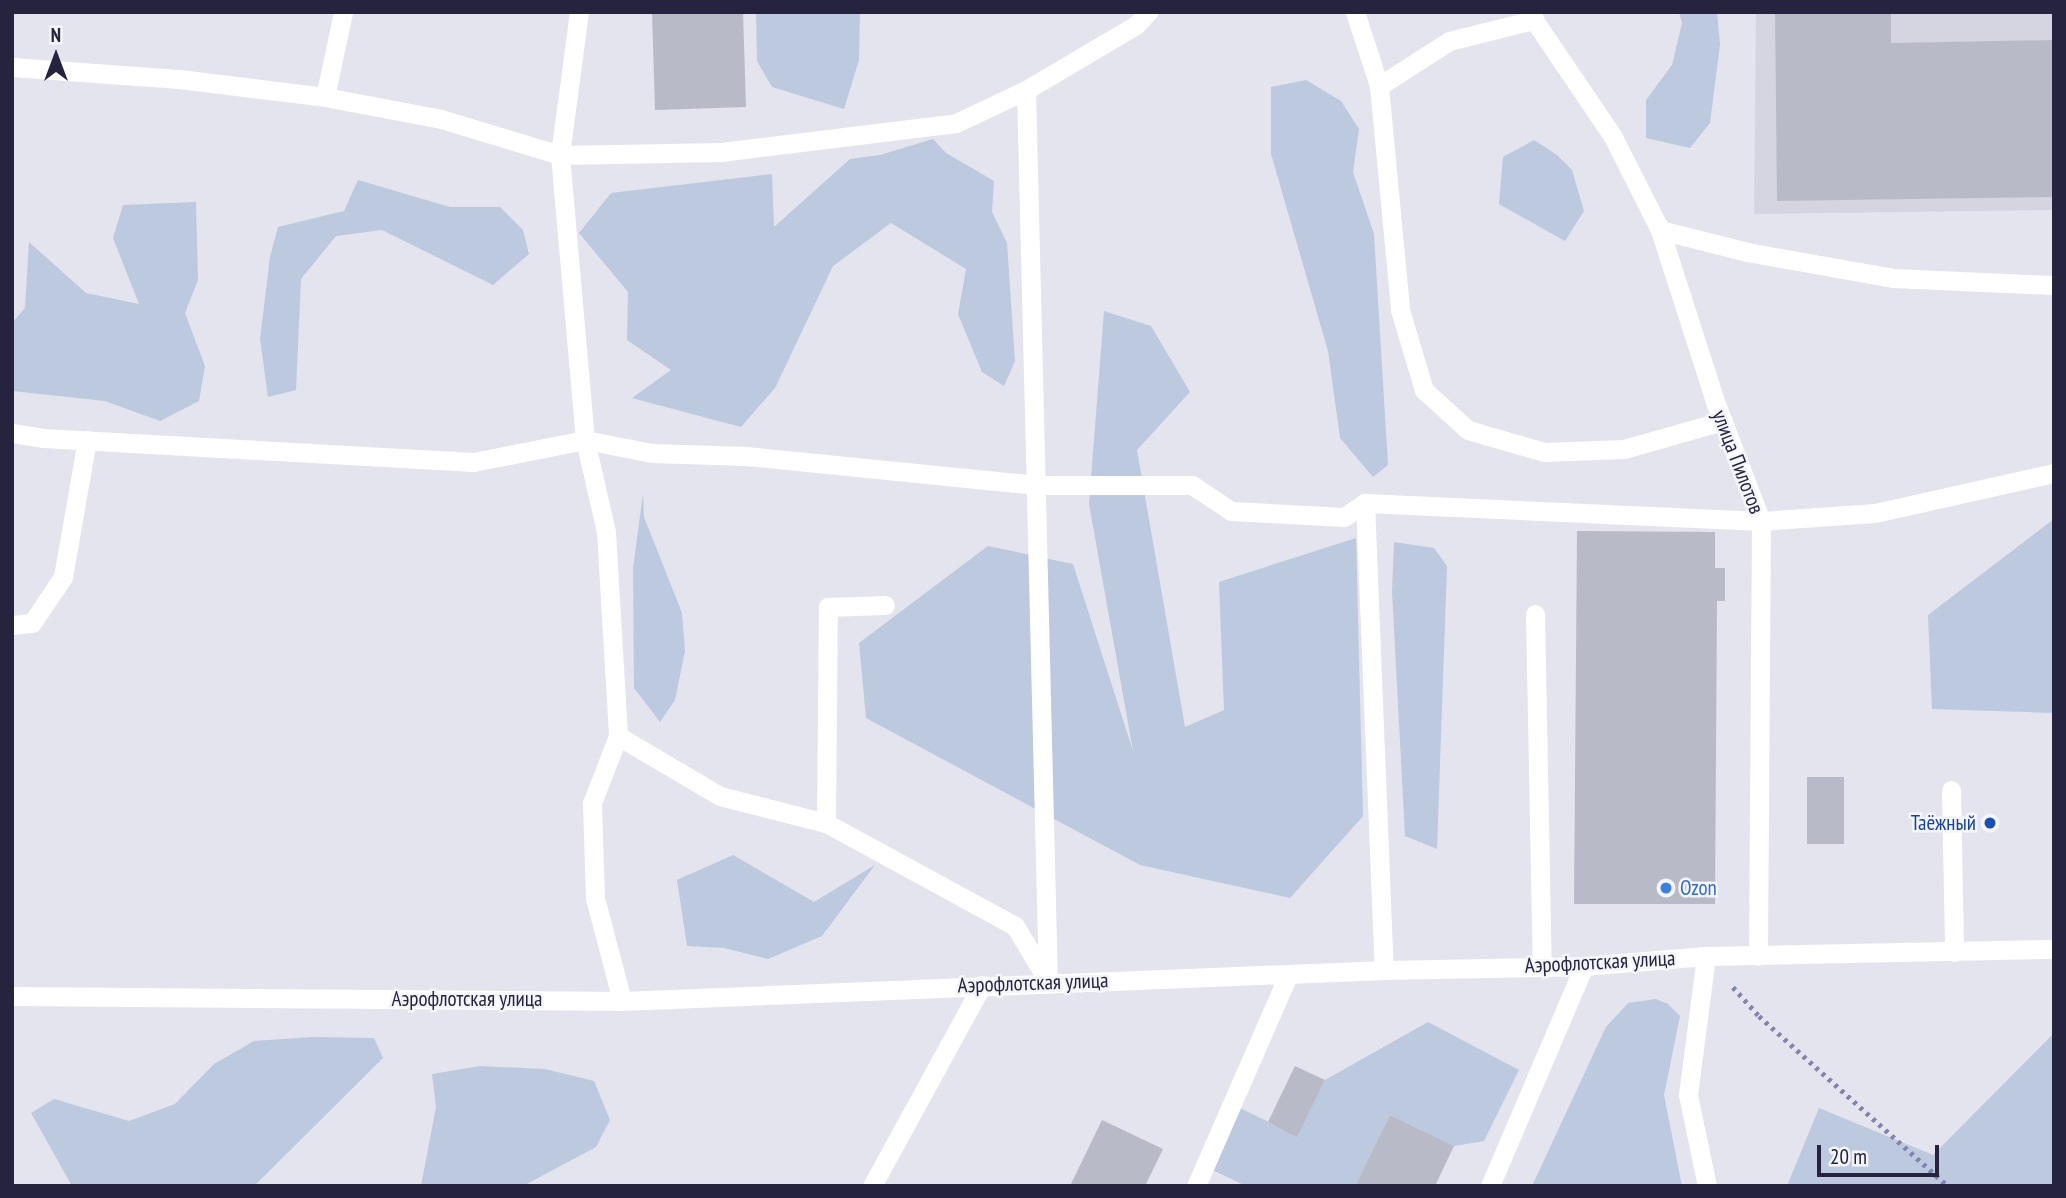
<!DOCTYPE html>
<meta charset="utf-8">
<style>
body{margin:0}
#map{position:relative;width:2066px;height:1198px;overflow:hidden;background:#e3e4ed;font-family:"PT Sans Narrow",sans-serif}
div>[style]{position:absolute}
.built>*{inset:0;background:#d4d5e1}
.green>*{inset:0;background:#bcc9de}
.building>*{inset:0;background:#b9bac8}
.path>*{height:4.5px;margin-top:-2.25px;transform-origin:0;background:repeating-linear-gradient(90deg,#8583b1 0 3.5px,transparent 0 8.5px)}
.service>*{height:19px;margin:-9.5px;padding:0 9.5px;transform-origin:9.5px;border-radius:9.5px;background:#fff}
.minor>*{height:19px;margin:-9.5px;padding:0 9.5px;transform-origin:9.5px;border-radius:9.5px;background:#fff}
.dots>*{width:19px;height:19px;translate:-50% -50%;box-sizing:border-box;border:4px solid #f4f5f9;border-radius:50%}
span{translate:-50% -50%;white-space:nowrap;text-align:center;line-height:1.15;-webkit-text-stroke:5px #f4f5f9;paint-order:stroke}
.street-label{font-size:21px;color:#25233e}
.transit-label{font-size:21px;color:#164399}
.right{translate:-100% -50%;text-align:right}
.shop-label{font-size:21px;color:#366cbe}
.left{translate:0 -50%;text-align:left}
.frame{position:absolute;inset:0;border:14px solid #25233e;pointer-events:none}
.north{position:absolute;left:21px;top:21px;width:70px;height:70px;-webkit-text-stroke:5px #f4f5f9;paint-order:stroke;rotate:0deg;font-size:19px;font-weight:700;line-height:28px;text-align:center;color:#25233e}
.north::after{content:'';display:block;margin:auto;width:24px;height:32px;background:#25233e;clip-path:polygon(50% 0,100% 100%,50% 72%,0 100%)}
.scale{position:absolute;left:1817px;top:1145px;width:122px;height:32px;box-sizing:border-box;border:4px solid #25233e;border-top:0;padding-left:9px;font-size:21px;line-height:24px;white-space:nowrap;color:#25233e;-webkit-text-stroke:5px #f4f5f9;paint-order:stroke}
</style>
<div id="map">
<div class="built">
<div style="clip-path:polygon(1756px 12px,2054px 12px,2054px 210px,1754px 214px)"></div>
</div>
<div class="green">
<div style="clip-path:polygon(756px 12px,860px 12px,859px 60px,844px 109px,772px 87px,757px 61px)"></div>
<div style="clip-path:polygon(1679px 12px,1717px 12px,1720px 45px,1710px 123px,1690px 148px,1646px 138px,1646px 100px,1672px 65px,1682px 23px)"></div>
<div style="clip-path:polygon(1306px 80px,1341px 101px,1359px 129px,1353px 172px,1374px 234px,1388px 465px,1373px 477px,1340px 438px,1328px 351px,1271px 154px,1271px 87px)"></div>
<div style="clip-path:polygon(933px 139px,946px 153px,994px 181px,992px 212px,1007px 243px,1015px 361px,1004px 386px,982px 372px,958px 314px,966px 269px,891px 223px,833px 266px,775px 388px,741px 427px,632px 398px,671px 370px,627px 340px,628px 292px,579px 233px,611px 193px,772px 174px,774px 227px,850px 159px,880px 155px)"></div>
<div style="clip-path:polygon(1534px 140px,1557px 155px,1572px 170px,1584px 211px,1565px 241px,1499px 204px,1503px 157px)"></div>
<div style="clip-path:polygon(358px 180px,450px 207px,500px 207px,523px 230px,529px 254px,493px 285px,382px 230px,336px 236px,301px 279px,296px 390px,268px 397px,260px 339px,270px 257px,278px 227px,344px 211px)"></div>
<div style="clip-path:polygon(196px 202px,198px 280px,185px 313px,205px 366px,199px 401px,160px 421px,105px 401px,12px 391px,12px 323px,25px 308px,29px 242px,86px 293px,139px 304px,113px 238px,123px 205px)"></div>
<div style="clip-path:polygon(1104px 311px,1151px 326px,1190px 392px,1137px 450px,1185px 727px,1224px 710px,1219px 582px,1356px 538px,1363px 816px,1290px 898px,1140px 865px,866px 718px,859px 643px,988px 546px,1073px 564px,1133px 751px,1089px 504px)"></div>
<div style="clip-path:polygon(643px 494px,644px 517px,682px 613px,685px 651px,675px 700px,660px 722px,634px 688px,633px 568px)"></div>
<div style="clip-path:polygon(2054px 519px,2054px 713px,1932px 709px,1928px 615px)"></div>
<div style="clip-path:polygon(1394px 542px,1434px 548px,1447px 566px,1437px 849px,1405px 836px,1392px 591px)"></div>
<div style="clip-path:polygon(733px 855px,814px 902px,875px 865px,822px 936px,768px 959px,724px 948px,687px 946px,677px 880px)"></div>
<div style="clip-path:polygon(1656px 999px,1668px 1004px,1680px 1016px,1664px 1095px,1682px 1186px,1532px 1186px,1606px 1027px,1628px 1003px)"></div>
<div style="clip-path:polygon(1428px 1022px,1519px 1070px,1484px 1141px,1454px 1146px,1390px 1115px,1355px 1186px,1246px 1186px,1204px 1166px,1232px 1104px,1297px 1136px,1325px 1080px)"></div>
<div style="clip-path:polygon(2054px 1033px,2054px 1186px,1787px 1186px,1819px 1108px,1933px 1155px)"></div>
<div style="clip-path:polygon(312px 1037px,374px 1038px,383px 1058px,254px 1186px,72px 1186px,31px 1113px,54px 1099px,129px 1121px,175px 1104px,214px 1064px,254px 1041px)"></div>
<div style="clip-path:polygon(480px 1066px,545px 1069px,594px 1081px,610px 1120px,596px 1147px,523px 1186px,421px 1186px,436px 1107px,432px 1074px)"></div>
</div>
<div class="building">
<div style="clip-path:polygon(652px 12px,743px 12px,746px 107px,655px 110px)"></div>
<div style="clip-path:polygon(1775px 12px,1891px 12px,1891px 43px,2054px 40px,2054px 197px,1777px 201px)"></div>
<div style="clip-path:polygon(1577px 531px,1715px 532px,1715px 568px,1725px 568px,1725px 601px,1717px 601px,1715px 904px,1574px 904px)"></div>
<div style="clip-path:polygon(1807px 777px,1844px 777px,1844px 844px,1807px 844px)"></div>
<div style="clip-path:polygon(1295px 1066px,1325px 1080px,1297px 1137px,1268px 1122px)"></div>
<div style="clip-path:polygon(1390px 1115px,1454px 1146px,1435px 1186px,1355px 1186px)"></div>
<div style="clip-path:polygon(1102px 1120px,1163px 1149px,1145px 1186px,1070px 1186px)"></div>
</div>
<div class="path">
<div style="left:1733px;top:987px;width:39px;rotate:48deg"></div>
<div style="left:1759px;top:1016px;width:254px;rotate:42deg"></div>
</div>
<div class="service">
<div style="left:579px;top:12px;width:144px;rotate:97.6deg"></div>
<div style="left:560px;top:155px;width:286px;rotate:85deg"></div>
<div style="left:585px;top:440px;width:94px;rotate:77.1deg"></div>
<div style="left:606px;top:532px;width:204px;rotate:86.6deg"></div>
<div style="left:618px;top:736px;width:72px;rotate:111.2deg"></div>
<div style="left:592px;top:803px;width:95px;rotate:88.2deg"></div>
<div style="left:595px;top:898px;width:106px;rotate:75.3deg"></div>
<div style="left:1355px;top:12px;width:78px;rotate:72deg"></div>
<div style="left:1379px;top:86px;width:225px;rotate:84.6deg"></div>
<div style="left:1400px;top:310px;width:84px;rotate:73.3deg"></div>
<div style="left:1424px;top:390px;width:59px;rotate:42.3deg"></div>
<div style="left:1468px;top:430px;width:79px;rotate:16.1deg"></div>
<div style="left:1544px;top:452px;width:80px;rotate:-2.1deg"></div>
<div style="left:1624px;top:449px;width:103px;rotate:-15.8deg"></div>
<div style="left:12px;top:67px;width:167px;rotate:4.1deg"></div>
<div style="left:179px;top:79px;width:147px;rotate:7deg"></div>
<div style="left:325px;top:97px;width:118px;rotate:10.7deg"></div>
<div style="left:441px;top:119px;width:124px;rotate:16.8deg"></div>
<div style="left:1379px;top:86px;width:83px;rotate:-32.7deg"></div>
<div style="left:1449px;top:41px;width:88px;rotate:-13.9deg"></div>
<div style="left:1026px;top:90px;width:892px;rotate:88.59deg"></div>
<div style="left:325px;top:97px;width:87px;rotate:-78deg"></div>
<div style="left:1660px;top:230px;width:90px;rotate:14.2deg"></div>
<div style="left:1747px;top:252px;width:148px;rotate:10.1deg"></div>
<div style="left:1893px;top:278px;width:161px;rotate:2.5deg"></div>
<div style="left:12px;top:433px;width:31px;rotate:9deg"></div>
<div style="left:43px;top:438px;width:431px;rotate:3.2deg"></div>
<div style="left:473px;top:462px;width:114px;rotate:-11.1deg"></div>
<div style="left:585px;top:440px;width:68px;rotate:11deg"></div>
<div style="left:652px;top:453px;width:94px;rotate:1.8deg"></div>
<div style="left:746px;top:456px;width:292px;rotate:5.7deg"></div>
<div style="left:1037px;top:485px;width:155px"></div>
<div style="left:1192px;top:485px;width:47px;rotate:33.7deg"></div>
<div style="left:1231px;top:511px;width:113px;rotate:3deg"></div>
<div style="left:1344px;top:517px;width:25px;rotate:-34deg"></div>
<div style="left:1365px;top:503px;width:396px;rotate:2.6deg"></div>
<div style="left:1761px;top:521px;width:114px;rotate:-4deg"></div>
<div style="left:1875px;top:513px;width:183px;rotate:-12.6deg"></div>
<div style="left:1365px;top:503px;width:467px;rotate:87.7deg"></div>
<div style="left:1535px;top:614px;width:353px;rotate:88.9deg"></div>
<div style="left:12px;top:625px;width:20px;rotate:-6deg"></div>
<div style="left:32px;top:623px;width:55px;rotate:-56deg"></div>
<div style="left:63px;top:577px;width:139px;rotate:-80.1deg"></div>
<div style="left:618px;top:736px;width:118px;rotate:30.5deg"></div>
<div style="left:720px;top:796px;width:109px;rotate:14.3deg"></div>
<div style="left:826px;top:823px;width:215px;rotate:28.6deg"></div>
<div style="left:1015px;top:926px;width:64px;rotate:59deg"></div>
<div style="left:1951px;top:790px;width:162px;rotate:88.9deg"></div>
<div style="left:826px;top:823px;width:216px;rotate:-89.5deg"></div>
<div style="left:828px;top:607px;width:57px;rotate:-2deg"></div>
<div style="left:1706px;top:956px;width:140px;rotate:97.4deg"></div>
<div style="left:1688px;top:1095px;width:93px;rotate:78.2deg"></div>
<div style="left:1196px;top:1186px;width:230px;rotate:-66.4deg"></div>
<div style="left:1490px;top:1186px;width:239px;rotate:-66.9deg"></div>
</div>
<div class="minor">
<div style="left:1532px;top:12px;width:8px;rotate:76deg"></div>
<div style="left:1534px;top:20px;width:139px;rotate:55.9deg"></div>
<div style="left:1612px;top:135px;width:106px;rotate:63.2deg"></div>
<div style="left:1660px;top:230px;width:183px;rotate:72.2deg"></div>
<div style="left:1716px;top:404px;width:125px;rotate:69deg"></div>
<div style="left:1761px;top:521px;width:435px;rotate:90.4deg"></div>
<div style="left:560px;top:155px;width:161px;rotate:-1.1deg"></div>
<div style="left:721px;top:152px;width:237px;rotate:-7deg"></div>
<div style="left:956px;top:123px;width:77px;rotate:-25.2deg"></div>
<div style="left:1026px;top:90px;width:128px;rotate:-30.6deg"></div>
<div style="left:1136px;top:25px;width:18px;rotate:-47deg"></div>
<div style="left:12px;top:996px;width:610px;rotate:0.47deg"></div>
<div style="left:622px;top:1001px;width:763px;rotate:-2.33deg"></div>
<div style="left:1384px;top:970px;width:200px;rotate:-1.1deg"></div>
<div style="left:1584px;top:966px;width:122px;rotate:-4.7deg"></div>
<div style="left:1706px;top:956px;width:348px;rotate:-1.2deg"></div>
<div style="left:872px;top:1186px;width:229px;rotate:-61.3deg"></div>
</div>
<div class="dots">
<div style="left:1990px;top:823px;background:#1a4fb4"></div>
<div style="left:1666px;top:888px;background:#3f7fe0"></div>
</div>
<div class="street-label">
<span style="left:1738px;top:462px;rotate:69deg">улица Пилотов</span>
<span style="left:1600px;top:962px;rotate:-3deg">Аэрофлотская улица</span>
<span style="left:1033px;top:983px;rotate:-2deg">Аэрофлотская улица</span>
<span style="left:467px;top:999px">Аэрофлотская улица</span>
</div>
<div class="transit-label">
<span class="right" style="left:1976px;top:823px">Таёжный</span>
</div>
<div class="shop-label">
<span class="left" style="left:1680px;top:888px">Ozon</span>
</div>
<div class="frame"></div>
<div class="north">N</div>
<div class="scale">20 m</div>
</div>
